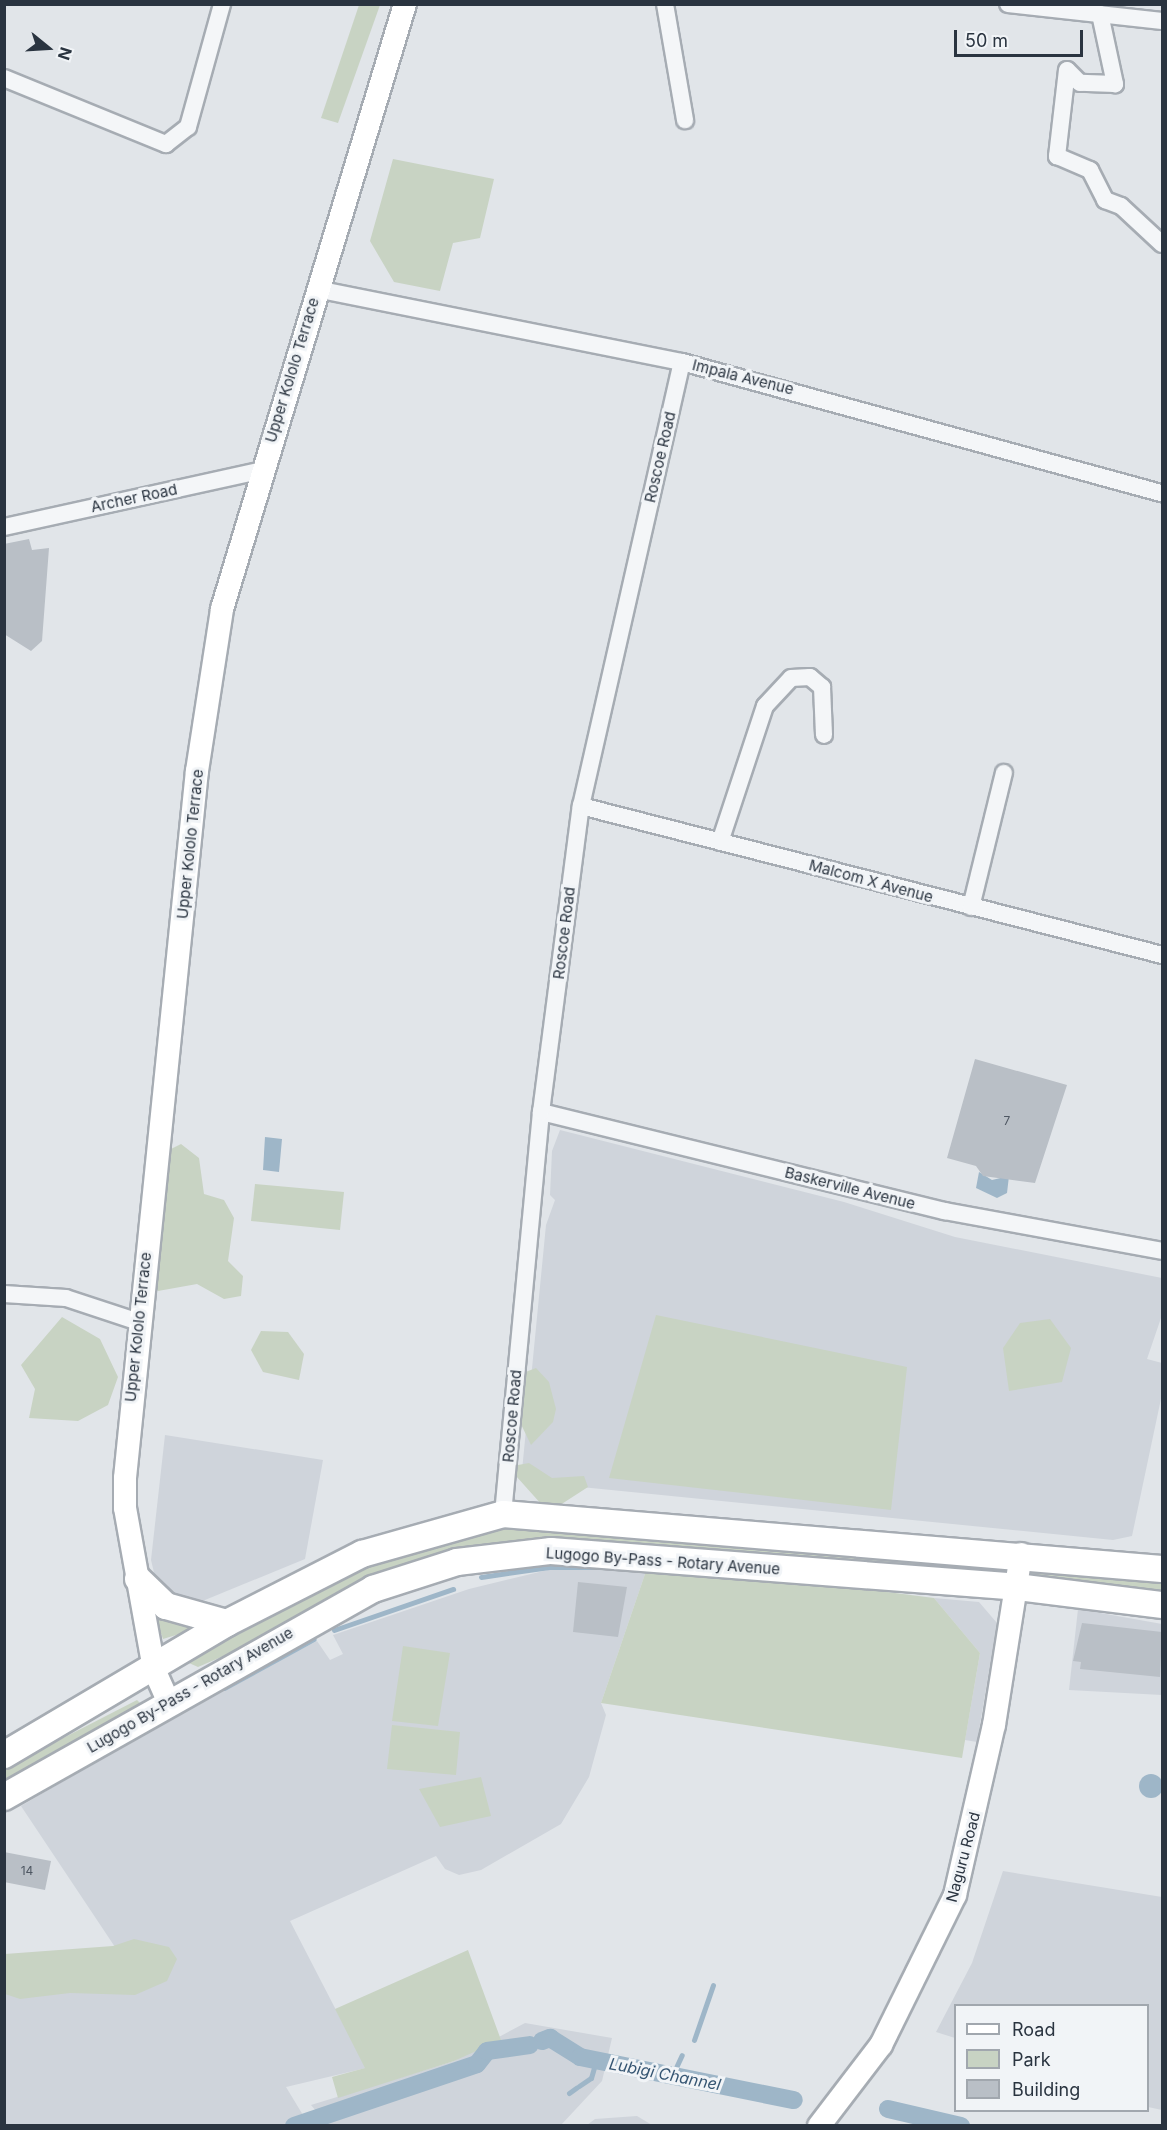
<!DOCTYPE html>
<style>
body{margin:0}
#map{position:relative;width:1167px;height:2130px;overflow:hidden;background:#e1e5e9;font-family:Inter,sans-serif}
div>[style]{position:absolute}
.built>*{inset:0;background:#cfd4db}
.green>*{inset:0;background:#c8d3c3}
.water>*{inset:0;background:#9eb6c8}
.round{border-radius:50%}
.stream>*{height:5px;margin:-2.5px;padding:0 2.5px;transform-origin:2.5px;border-radius:2.5px;background:#9eb6c8}
.canal>*{height:18px;margin:-9px;padding:0 9px;transform-origin:9px;border-radius:9px;background:#9eb6c8}
.building>*{inset:0;background:#b9bfc6}
.roads{filter:drop-shadow(2px 0 #a6acb3) drop-shadow(-2px 0 #a6acb3) drop-shadow(0 2px #a6acb3) drop-shadow(0 -2px #a6acb3)}
.street>*{height:16px;margin:-8px;padding:0 8px;transform-origin:8px;border-radius:8px;background:#f4f6f8}
.secondary>*{height:22px;margin:-11px;padding:0 11px;transform-origin:11px;border-radius:11px;background:#fff}
.primary>*{height:26px;margin:-13px;padding:0 13px;transform-origin:13px;border-radius:13px;background:#fff}
span{translate:-50% -50%;white-space:nowrap;text-align:center;line-height:1.15;-webkit-text-stroke:6px #f1f4f7;paint-order:stroke}
.number-label{font-size:12px;color:#4e5762}
.number-label span{-webkit-text-stroke-width:0}
.street-label{font-size:15px;color:#2a3440}
.water-label{font-size:16px;color:#365673;font-style:italic}
.frame{position:absolute;inset:0;border:6px solid #2a3440;pointer-events:none}
.legend{position:absolute;left:954px;top:2004px;width:195px;height:108px;box-sizing:border-box;background:#f1f4f7;border:2px solid #a1a7ae;margin:0;padding:8px 10px;list-style:none;font-size:18px;color:#2a3440}
.legend li{display:flex;align-items:center;gap:12px;height:30px}
.legend b{width:30px;border:2px solid #a1a7ae}
.north{position:absolute;left:18px;top:18px;width:60px;height:60px;-webkit-text-stroke:4px #f1f4f7;paint-order:stroke;rotate:108deg;font-size:16px;font-weight:700;line-height:24px;text-align:center;color:#2a3440}
.north::after{content:'';display:block;margin:auto;width:21px;height:27px;background:#2a3440;clip-path:polygon(50% 0,100% 100%,50% 72%,0 100%)}
.scale{position:absolute;left:954px;top:30px;width:129px;height:27px;box-sizing:border-box;border:3px solid #2a3440;border-top:0;padding-left:8px;font-size:18px;line-height:21px;white-space:nowrap;color:#2a3440;-webkit-text-stroke:4px #f1f4f7;paint-order:stroke}
</style>
<div id="map">
<div class="built">
<div style="clip-path:polygon(560px 1130px,844px 1202px,955px 1237px,1162px 1278px,1162px 1315px,1147px 1359px,1162px 1363px,1162px 1394px,1132px 1536px,1113px 1540px,521px 1481px,546px 1225px,555px 1200px,550px 1195px,552px 1151px)"></div>
<div style="clip-path:polygon(165px 1435px,323px 1460px,305px 1559px,188px 1607px,157px 1585px,151px 1560px)"></div>
<div style="clip-path:polygon(552px 1569px,646px 1571px,601px 1703px,606px 1715px,589px 1777px,561px 1824px,481px 1870px,459px 1875px,445px 1869px,436px 1856px,290px 1921px,366px 2068px,286px 2087px,309px 2125px,5px 2125px,4px 1987px,131px 1971px,21px 1806px,191px 1706px,317px 1641px,330px 1660px,343px 1654px,333px 1635px,469px 1589px)"></div>
<div style="clip-path:polygon(934px 1598px,979px 1602px,997px 1623px,977px 1742px,965px 1740px,980px 1653px)"></div>
<div style="clip-path:polygon(1078px 1609px,1162px 1624px,1162px 1695px,1069px 1690px)"></div>
<div style="clip-path:polygon(1003px 1871px,1162px 1897px,1162px 2110px,1148px 2107px,1148px 2006px,956px 2006px,955px 2038px,936px 2032px,972px 1963px)"></div>
<div style="clip-path:polygon(525px 2023px,612px 2038px,602px 2081px,561px 2125px,328px 2125px,311px 2105px,454px 2061px)"></div>
<div style="clip-path:polygon(637px 2116px,652px 2125px,587px 2125px,595px 2119px)"></div>
</div>
<div class="green">
<div style="clip-path:polygon(359px 5px,380px 5px,338px 123px,321px 118px)"></div>
<div style="clip-path:polygon(393px 159px,494px 179px,480px 238px,453px 243px,440px 291px,394px 282px,370px 241px)"></div>
<div style="clip-path:polygon(181px 1144px,199px 1158px,204px 1194px,224px 1200px,234px 1218px,228px 1261px,243px 1276px,241px 1296px,224px 1299px,197px 1284px,158px 1291px,136px 1260px,137px 1242px,157px 1222px,165px 1152px)"></div>
<div style="clip-path:polygon(255px 1184px,344px 1192px,340px 1230px,251px 1221px)"></div>
<div style="clip-path:polygon(656px 1315px,907px 1367px,891px 1510px,609px 1478px)"></div>
<div style="clip-path:polygon(62px 1317px,100px 1339px,118px 1377px,108px 1405px,78px 1421px,29px 1418px,35px 1389px,21px 1365px)"></div>
<div style="clip-path:polygon(1050px 1319px,1071px 1348px,1062px 1382px,1009px 1391px,1003px 1348px,1020px 1323px)"></div>
<div style="clip-path:polygon(261px 1331px,288px 1332px,304px 1354px,299px 1380px,263px 1372px,251px 1350px)"></div>
<div style="clip-path:polygon(536px 1368px,549px 1382px,556px 1409px,553px 1422px,531px 1445px,518px 1418px,523px 1373px)"></div>
<div style="clip-path:polygon(529px 1463px,552px 1478px,584px 1476px,588px 1487px,557px 1507px,542px 1505px,516px 1476px,518px 1465px)"></div>
<div style="clip-path:polygon(529px 1524px,1008px 1567px,1009px 1574px,652px 1546px,503px 1541px,362px 1582px,242px 1648px,198px 1667px,189px 1663px,191px 1657px,280px 1608px,385px 1558px,482px 1527px)"></div>
<div style="clip-path:polygon(1027px 1569px,1162px 1580px,1162px 1598px,1031px 1583px)"></div>
<div style="clip-path:polygon(646px 1571px,755px 1575px,934px 1598px,980px 1653px,962px 1758px,601px 1703px)"></div>
<div style="clip-path:polygon(149px 1600px,202px 1627px,163px 1639px)"></div>
<div style="clip-path:polygon(403px 1646px,450px 1653px,438px 1726px,392px 1721px)"></div>
<div style="clip-path:polygon(137px 1700px,143px 1706px,5px 1783px,5px 1768px)"></div>
<div style="clip-path:polygon(392px 1725px,460px 1732px,456px 1775px,387px 1769px)"></div>
<div style="clip-path:polygon(481px 1777px,491px 1816px,440px 1827px,419px 1789px)"></div>
<div style="clip-path:polygon(134px 1939px,169px 1947px,177px 1959px,167px 1981px,135px 1995px,70px 1993px,20px 1999px,5px 1994px,5px 1954px,113px 1946px)"></div>
<div style="clip-path:polygon(468px 1950px,501px 2040px,454px 2061px,338px 2098px,332px 2077px,365px 2068px,335px 2009px)"></div>
</div>
<div class="water">
<div style="clip-path:polygon(265px 1137px,282px 1139px,279px 1172px,263px 1170px)"></div>
<div style="clip-path:polygon(979px 1172px,992px 1180px,1009px 1176px,1007px 1193px,997px 1198px,976px 1188px)"></div>
<div class="round" style="left:1139px;top:1774px;width:24px;height:24px"></div>
</div>
<div class="stream">
<div style="left:481px;top:1577px;width:69px;rotate:-8.4deg"></div>
<div style="left:549px;top:1567px;width:52px"></div>
<div style="left:334px;top:1630px;width:126px;rotate:-19deg"></div>
<div style="left:224px;top:1688px;width:102px;rotate:-28.6deg"></div>
<div style="left:694px;top:2040px;width:58px;rotate:-70.9deg"></div>
<div style="left:672px;top:2076px;width:23px;rotate:-65deg"></div>
<div style="left:579px;top:2086px;width:14px;rotate:-34deg"></div>
<div style="left:591px;top:2078px;width:19px;rotate:-74deg"></div>
<div style="left:569px;top:2093px;width:9px;rotate:-36deg"></div>
</div>
<div class="canal">
<div style="left:542px;top:2041px;width:9px;rotate:-21deg"></div>
<div style="left:550px;top:2038px;width:36px;rotate:32deg"></div>
<div style="left:580px;top:2057px;width:218px;rotate:11.4deg"></div>
<div style="left:888px;top:2109px;width:75px;rotate:13.1deg"></div>
<div style="left:294px;top:2126px;width:193px;rotate:-18.7deg"></div>
<div style="left:477px;top:2064px;width:16px;rotate:-52deg"></div>
<div style="left:487px;top:2051px;width:43px;rotate:-7.9deg"></div>
</div>
<div class="building">
<div style="clip-path:polygon(29px 539px,32px 550px,49px 548px,42px 641px,31px 651px,4px 634px,4px 544px)"></div>
<div style="clip-path:polygon(975px 1059px,1067px 1085px,1035px 1183px,983px 1176px,976px 1166px,947px 1158px)"></div>
<div style="clip-path:polygon(578px 1582px,627px 1587px,618px 1637px,573px 1632px)"></div>
<div style="clip-path:polygon(1082px 1623px,1162px 1632px,1160px 1677px,1080px 1669px,1081px 1662px,1073px 1661px)"></div>
<div style="clip-path:polygon(4px 1852px,51px 1861px,45px 1890px,4px 1882px)"></div>
</div>
<div class="roads">
<div class="street">
<div style="left:665px;top:4px;width:118px;rotate:80.2deg"></div>
<div style="left:1008px;top:4px;width:155px;rotate:6.3deg"></div>
<div style="left:1100px;top:14px;width:72px;rotate:77.9deg"></div>
<div style="left:1115px;top:84px;width:35px;rotate:-178deg"></div>
<div style="left:1080px;top:83px;width:18px;rotate:-135deg"></div>
<div style="left:1067px;top:70px;width:87px;rotate:96.6deg"></div>
<div style="left:1057px;top:156px;width:36px;rotate:23deg"></div>
<div style="left:1090px;top:170px;width:34px;rotate:63deg"></div>
<div style="left:1105px;top:200px;width:17px;rotate:21deg"></div>
<div style="left:1121px;top:206px;width:56px;rotate:42.8deg"></div>
<div style="left:4px;top:78px;width:175px;rotate:22.2deg"></div>
<div style="left:166px;top:144px;width:28px;rotate:-38deg"></div>
<div style="left:188px;top:127px;width:128px;rotate:-74.5deg"></div>
<div style="left:316px;top:289px;width:373px;rotate:11.3deg"></div>
<div style="left:682px;top:362px;width:498px;rotate:15.3deg"></div>
<div style="left:4px;top:527px;width:265px;rotate:-12.4deg"></div>
<div style="left:581px;top:806px;width:600px;rotate:14.38deg"></div>
<div style="left:720px;top:842px;width:143px;rotate:-71.7deg"></div>
<div style="left:765px;top:706px;width:38px;rotate:-47deg"></div>
<div style="left:791px;top:678px;width:19px;rotate:-3deg"></div>
<div style="left:810px;top:677px;width:16px;rotate:40deg"></div>
<div style="left:822px;top:687px;width:48px;rotate:87.6deg"></div>
<div style="left:971px;top:907px;width:138px;rotate:-76.2deg"></div>
<div style="left:541px;top:1112px;width:416px;rotate:13.8deg"></div>
<div style="left:945px;top:1211px;width:221px;rotate:10.4deg"></div>
<div style="left:4px;top:1294px;width:62px;rotate:3.7deg"></div>
<div style="left:66px;top:1298px;width:77px;rotate:18.2deg"></div>
<div style="left:503px;top:1514px;width:404px;rotate:-84.6deg"></div>
<div style="left:541px;top:1112px;width:309px;rotate:-82.6deg"></div>
<div style="left:581px;top:806px;width:455px;rotate:-77.2deg"></div>
</div>
<div class="secondary">
<div style="left:169px;top:1703px;width:37px;rotate:-114deg"></div>
<div style="left:154px;top:1669px;width:164px;rotate:-100.2deg"></div>
<div style="left:125px;top:1508px;width:30px;rotate:-90deg"></div>
<div style="left:125px;top:1478px;width:711px;rotate:-84.19deg"></div>
<div style="left:197px;top:771px;width:164px;rotate:-81.2deg"></div>
<div style="left:222px;top:609px;width:632px;rotate:-73.17deg"></div>
<div style="left:819px;top:2126px;width:102px;rotate:-52.6deg"></div>
<div style="left:881px;top:2045px;width:167px;rotate:-63.7deg"></div>
<div style="left:955px;top:1895px;width:174px;rotate:-77.1deg"></div>
<div style="left:994px;top:1725px;width:173px;rotate:-81deg"></div>
</div>
<div class="primary">
<div style="left:138px;top:1579px;width:39px;rotate:44deg"></div>
<div style="left:166px;top:1606px;width:63px;rotate:15.6deg"></div>
<div style="left:4px;top:1755px;width:259px;rotate:-30.6deg"></div>
<div style="left:227px;top:1623px;width:152px;rotate:-27.1deg"></div>
<div style="left:362px;top:1554px;width:147px;rotate:-15.8deg"></div>
<div style="left:503px;top:1514px;width:661px;rotate:4.77deg"></div>
<div style="left:4px;top:1797px;width:424px;rotate:-29.4deg"></div>
<div style="left:373px;top:1589px;width:88px;rotate:-17.8deg"></div>
<div style="left:457px;top:1562px;width:95px;rotate:-6.7deg"></div>
<div style="left:551px;top:1551px;width:467px;rotate:4.4deg"></div>
<div style="left:1017px;top:1587px;width:146px;rotate:7.1deg"></div>
</div>
</div>
<div class="number-label">
<span style="left:1007px;top:1121px">7</span>
<span style="left:27px;top:1871px">14</span>
</div>
<div class="street-label">
<span style="left:292px;top:370px;rotate:-73deg">Upper Kololo Terrace</span>
<span style="left:743px;top:377px;rotate:14deg">Impala Avenue</span>
<span style="left:660px;top:457px;rotate:-77deg">Roscoe Road</span>
<span style="left:134px;top:498px;rotate:-12deg">Archer Road</span>
<span style="left:190px;top:844px;rotate:-84deg">Upper Kololo Terrace</span>
<span style="left:871px;top:881px;rotate:15deg">Malcom X Avenue</span>
<span style="left:564px;top:933px;rotate:-83deg">Roscoe Road</span>
<span style="left:850px;top:1188px;rotate:14deg">Baskerville Avenue</span>
<span style="left:138px;top:1327px;rotate:-84deg">Upper Kololo Terrace</span>
<span style="left:512px;top:1416px;rotate:-85deg">Roscoe Road</span>
<span style="left:663px;top:1561px;rotate:4deg">Lugogo By-Pass - Rotary Avenue</span>
<span style="left:190px;top:1690px;rotate:-30deg">Lugogo By-Pass - Rotary Avenue</span>
<span style="left:963px;top:1857px;rotate:-75deg">Naguru Road</span>
</div>
<div class="water-label">
<span style="left:665px;top:2074px;rotate:11deg">Lubigi Channel</span>
</div>
<div class="frame"></div>
<ul class="legend">
<li><b style="height:8px;background:#fff"></b>Road</li>
<li><b style="height:16px;background:#c8d3c3"></b>Park</li>
<li><b style="height:16px;background:#b9bfc6"></b>Building</li>
</ul>
<div class="north">N</div>
<div class="scale">50 m</div>
</div>
